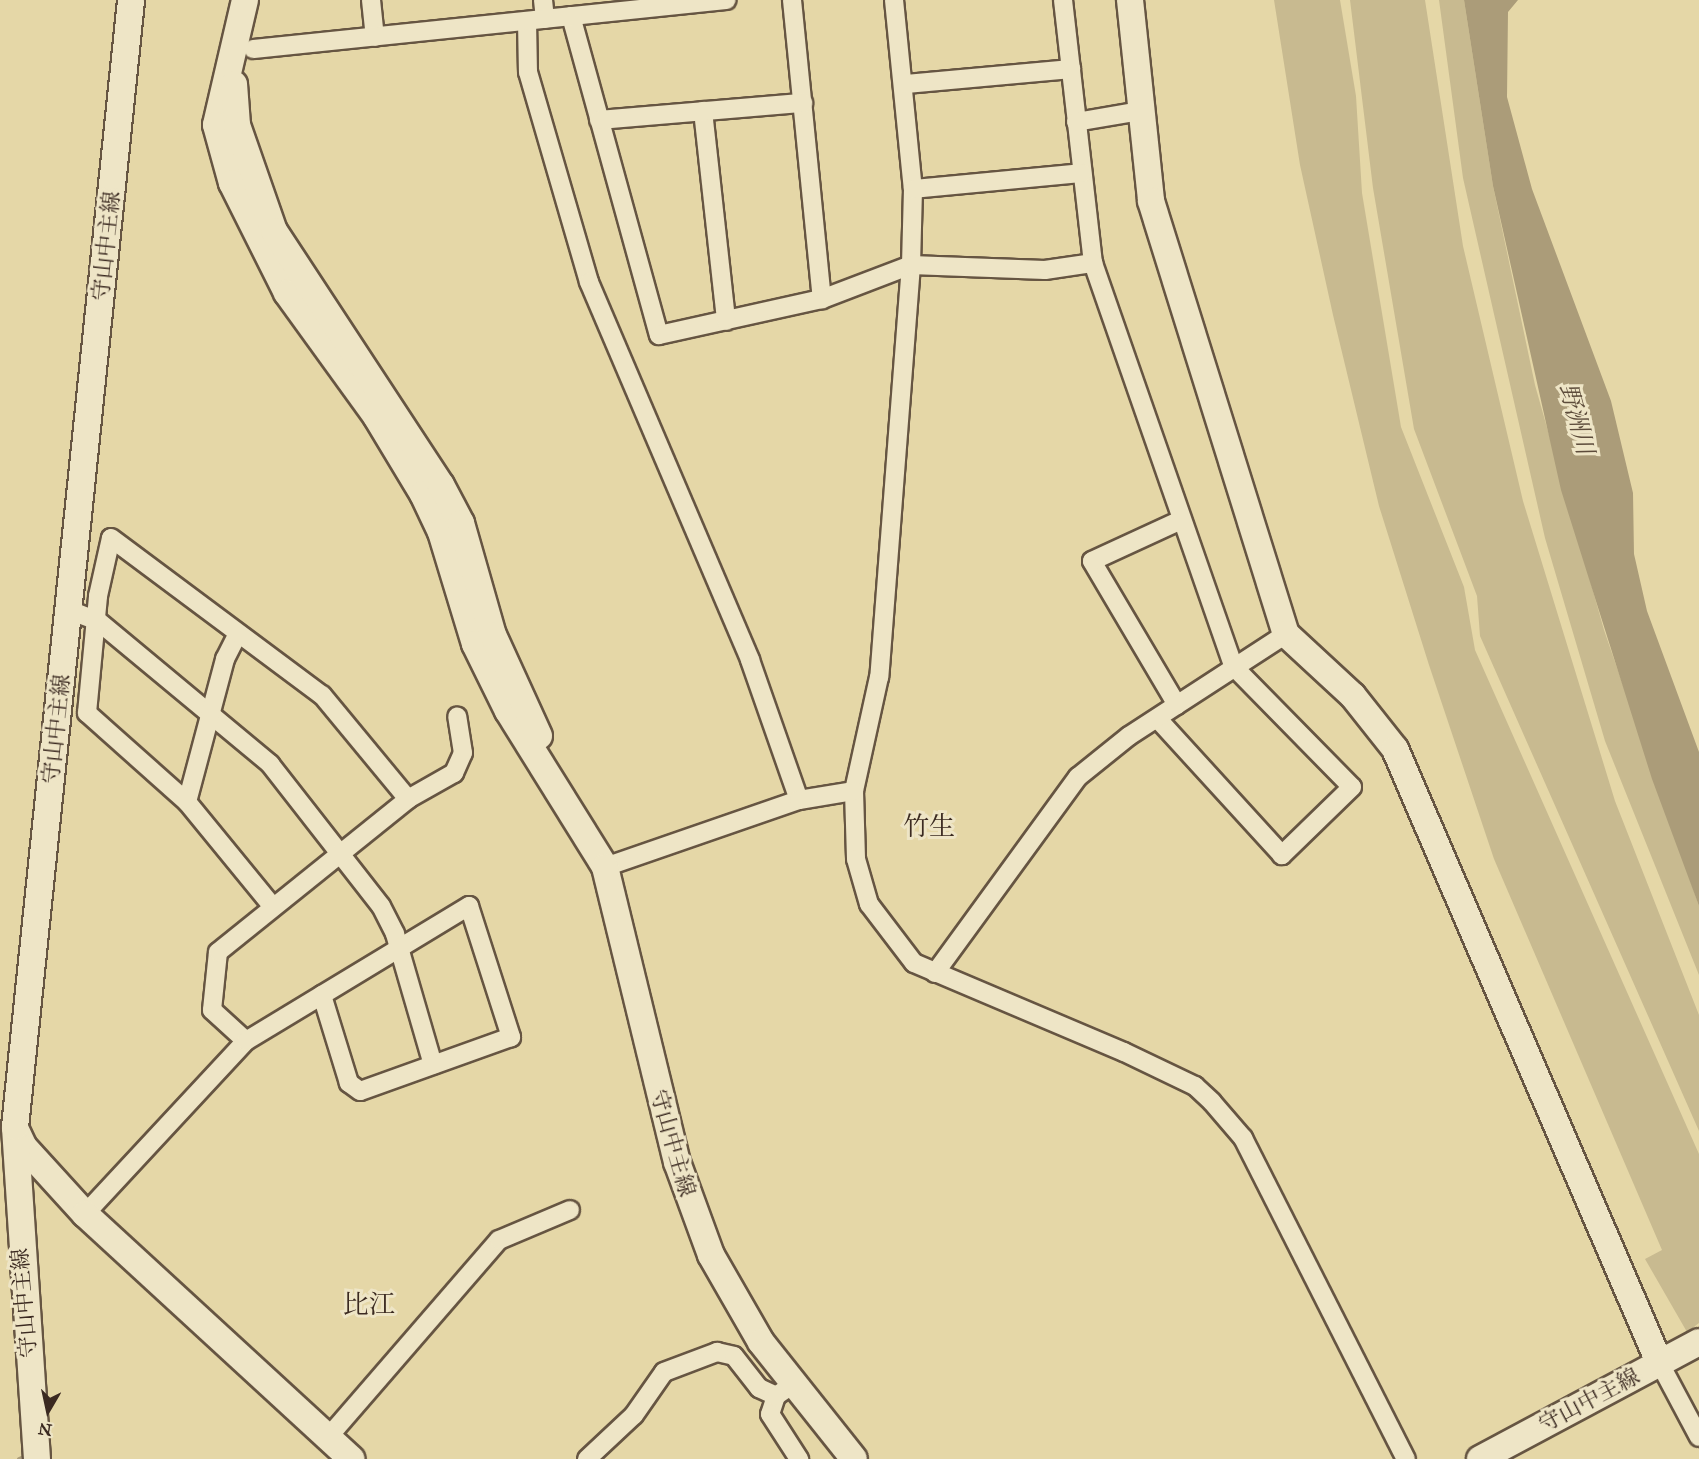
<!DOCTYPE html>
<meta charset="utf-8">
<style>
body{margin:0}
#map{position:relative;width:1699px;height:1459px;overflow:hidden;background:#e5d7a7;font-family:"IM FELL Great Primer","Noto Serif JP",serif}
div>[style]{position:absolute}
.green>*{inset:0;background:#c8ba90}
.water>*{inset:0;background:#ab9c79}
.stream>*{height:4.5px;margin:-2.25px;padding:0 2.25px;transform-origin:2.25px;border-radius:2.25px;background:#ab9c79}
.roads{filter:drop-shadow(2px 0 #665542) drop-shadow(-2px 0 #665542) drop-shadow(0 2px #665542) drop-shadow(0 -2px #665542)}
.street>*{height:18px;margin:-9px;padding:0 9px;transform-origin:9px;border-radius:9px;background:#eee5c6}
.secondary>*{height:26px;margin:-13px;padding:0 13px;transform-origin:13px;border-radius:13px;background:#eee5c6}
span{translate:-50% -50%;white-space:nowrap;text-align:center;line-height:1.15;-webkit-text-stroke:6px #eee5c6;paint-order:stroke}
.street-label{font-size:22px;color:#3b2a21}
.water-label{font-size:24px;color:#5d4c3b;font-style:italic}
.quarter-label{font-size:26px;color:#3b2a21}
.north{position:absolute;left:18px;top:1381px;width:60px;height:60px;-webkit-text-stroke:4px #eee5c6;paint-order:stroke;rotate:189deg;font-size:16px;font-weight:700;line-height:24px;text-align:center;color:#3b2a21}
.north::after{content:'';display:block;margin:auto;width:21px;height:27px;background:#3b2a21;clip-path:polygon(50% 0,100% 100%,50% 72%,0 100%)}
</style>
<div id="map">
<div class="green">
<div style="clip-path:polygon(1274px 0,1340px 0,1356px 96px,1362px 193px,1401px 427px,1464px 587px,1475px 650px,1699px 1154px,1699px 1323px,1687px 1332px,1645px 1259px,1662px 1250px,1494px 859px,1429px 665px,1379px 506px,1333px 315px,1300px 165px)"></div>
<div style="clip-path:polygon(1350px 0,1425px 0,1463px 246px,1523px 501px,1615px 801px,1699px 1015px,1699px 1131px,1480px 636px,1477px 596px,1414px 429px,1373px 188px)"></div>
<div style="clip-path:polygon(1439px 0,1464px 0,1493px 186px,1535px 385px,1604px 630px,1699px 906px,1699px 975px,1605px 741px,1545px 538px,1463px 178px)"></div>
</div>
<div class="water">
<div style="clip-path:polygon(1464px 0,1518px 0,1508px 12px,1507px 97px,1532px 189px,1611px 401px,1633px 493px,1634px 554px,1647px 611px,1699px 752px,1699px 906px,1652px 779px,1561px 490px,1493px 186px)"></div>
</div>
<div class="stream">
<div style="left:19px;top:1459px;width:10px;rotate:-24deg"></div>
</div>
<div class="roads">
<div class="street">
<div style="left:371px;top:0;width:37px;rotate:84deg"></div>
<div style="left:543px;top:0;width:19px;rotate:84deg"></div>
<div style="left:792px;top:0;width:301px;rotate:84.3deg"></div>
<div style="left:894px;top:0;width:190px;rotate:84.3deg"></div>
<div style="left:913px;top:189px;width:76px;rotate:91.5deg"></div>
<div style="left:911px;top:265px;width:413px;rotate:94.4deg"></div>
<div style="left:879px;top:677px;width:117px;rotate:102.4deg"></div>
<div style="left:854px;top:791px;width:68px;rotate:88.3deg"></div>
<div style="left:856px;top:859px;width:47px;rotate:73.9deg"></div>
<div style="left:869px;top:904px;width:74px;rotate:52.7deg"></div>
<div style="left:914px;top:963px;width:228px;rotate:23deg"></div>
<div style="left:1124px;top:1052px;width:79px;rotate:25.6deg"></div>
<div style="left:1195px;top:1086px;width:23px;rotate:43deg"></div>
<div style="left:1212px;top:1102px;width:48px;rotate:49.3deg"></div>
<div style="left:1243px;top:1138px;width:360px;rotate:63.1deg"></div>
<div style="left:1063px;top:0;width:265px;rotate:83.5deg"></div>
<div style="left:1093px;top:263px;width:428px;rotate:70.8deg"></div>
<div style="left:1234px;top:667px;width:168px;rotate:45.5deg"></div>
<div style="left:1352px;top:787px;width:98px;rotate:135.8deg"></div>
<div style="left:1282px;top:855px;width:185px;rotate:-132.4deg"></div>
<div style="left:571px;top:16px;width:331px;rotate:74.6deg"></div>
<div style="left:659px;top:335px;width:167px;rotate:-12.5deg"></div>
<div style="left:822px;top:299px;width:95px;rotate:-20.9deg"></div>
<div style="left:911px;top:265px;width:134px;rotate:2.1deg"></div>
<div style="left:1045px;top:270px;width:49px;rotate:-8.3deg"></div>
<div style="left:527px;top:21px;width:51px;rotate:88.9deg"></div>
<div style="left:528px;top:72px;width:219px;rotate:73.8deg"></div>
<div style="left:589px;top:282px;width:411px;rotate:66.9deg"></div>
<div style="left:750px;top:660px;width:148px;rotate:70.7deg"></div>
<div style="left:253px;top:49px;width:476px;rotate:-5.9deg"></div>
<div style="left:906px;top:84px;width:166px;rotate:-5.2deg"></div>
<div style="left:703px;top:111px;width:211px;rotate:83.7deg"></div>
<div style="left:599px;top:120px;width:205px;rotate:-4.8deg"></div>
<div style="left:1076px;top:122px;width:66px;rotate:-9.6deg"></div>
<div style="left:913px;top:189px;width:170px;rotate:-5.4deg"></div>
<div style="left:69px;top:610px;width:31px;rotate:21deg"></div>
<div style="left:98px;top:621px;width:224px;rotate:39.7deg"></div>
<div style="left:270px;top:764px;width:180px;rotate:52deg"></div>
<div style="left:381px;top:906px;width:31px;rotate:63deg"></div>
<div style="left:395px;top:934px;width:136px;rotate:73.8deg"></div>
<div style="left:1177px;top:705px;width:167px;rotate:-120.6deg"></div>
<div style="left:1092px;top:561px;width:98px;rotate:-24.7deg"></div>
<div style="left:187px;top:802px;width:148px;rotate:-75.1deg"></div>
<div style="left:225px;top:659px;width:27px;rotate:-63deg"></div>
<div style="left:605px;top:867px;width:205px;rotate:-19.1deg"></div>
<div style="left:799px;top:800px;width:56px;rotate:-9.3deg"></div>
<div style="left:273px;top:907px;width:136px;rotate:-129.3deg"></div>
<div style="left:187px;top:802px;width:134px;rotate:-138.3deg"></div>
<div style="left:87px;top:713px;width:118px;rotate:-84.6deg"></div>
<div style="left:98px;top:596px;width:59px;rotate:-77.4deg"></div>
<div style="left:111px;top:538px;width:263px;rotate:36.7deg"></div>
<div style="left:322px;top:695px;width:135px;rotate:50.4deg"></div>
<div style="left:935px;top:973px;width:243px;rotate:-53.9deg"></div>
<div style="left:1078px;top:777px;width:65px;rotate:-38.8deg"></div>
<div style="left:1129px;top:736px;width:187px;rotate:-33deg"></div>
<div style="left:246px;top:1041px;width:46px;rotate:-137.6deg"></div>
<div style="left:212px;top:1010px;width:58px;rotate:-84.1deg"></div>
<div style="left:218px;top:952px;width:244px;rotate:-38.8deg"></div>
<div style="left:408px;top:799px;width:53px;rotate:-29.5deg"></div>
<div style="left:454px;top:773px;width:22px;rotate:-66deg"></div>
<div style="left:463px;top:753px;width:37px;rotate:-99deg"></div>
<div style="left:85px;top:1214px;width:236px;rotate:-47.1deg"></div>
<div style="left:246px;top:1041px;width:89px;rotate:-31.2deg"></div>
<div style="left:322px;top:995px;width:172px;rotate:-31.2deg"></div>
<div style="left:469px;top:906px;width:138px;rotate:72.2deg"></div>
<div style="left:511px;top:1037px;width:160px;rotate:160.3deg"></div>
<div style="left:360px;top:1091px;width:14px;rotate:-144deg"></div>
<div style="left:349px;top:1083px;width:92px;rotate:-107.1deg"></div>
<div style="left:1659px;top:1362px;width:85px;rotate:61.9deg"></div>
<div style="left:776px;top:1396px;width:19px;rotate:108deg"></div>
<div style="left:770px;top:1414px;width:54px;rotate:57.2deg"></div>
<div style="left:330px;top:1435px;width:258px;rotate:-49.1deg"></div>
<div style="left:499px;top:1240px;width:77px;rotate:-22.9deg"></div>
<div style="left:587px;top:1459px;width:64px;rotate:-43.1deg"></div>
<div style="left:634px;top:1415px;width:52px;rotate:-55.1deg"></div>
<div style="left:664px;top:1372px;width:57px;rotate:-20.7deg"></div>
<div style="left:717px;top:1352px;width:17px;rotate:13deg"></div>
<div style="left:734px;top:1356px;width:41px;rotate:52deg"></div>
<div style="left:759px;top:1388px;width:19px;rotate:25deg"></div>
<div style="left:776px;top:1396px;width:19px;rotate:-35deg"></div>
</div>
<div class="secondary">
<div style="left:245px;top:0;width:128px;rotate:103.1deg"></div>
<div style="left:216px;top:125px;width:60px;rotate:74.6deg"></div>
<div style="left:232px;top:183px;width:123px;rotate:63.4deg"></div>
<div style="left:287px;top:293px;width:152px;rotate:54.1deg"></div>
<div style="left:376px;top:416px;width:91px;rotate:58.9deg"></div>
<div style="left:423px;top:494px;width:42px;rotate:64.7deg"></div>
<div style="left:441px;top:532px;width:117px;rotate:73.1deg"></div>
<div style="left:475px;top:644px;width:75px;rotate:63.8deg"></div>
<div style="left:508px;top:711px;width:184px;rotate:58.1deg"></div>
<div style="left:605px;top:867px;width:304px;rotate:76.3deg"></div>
<div style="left:677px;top:1162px;width:99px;rotate:69.9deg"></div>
<div style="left:711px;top:1255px;width:100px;rotate:60.1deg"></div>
<div style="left:761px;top:1342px;width:149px;rotate:51.5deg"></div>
<div style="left:1130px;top:0;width:202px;rotate:84deg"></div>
<div style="left:1151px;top:201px;width:454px;rotate:72.7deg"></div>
<div style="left:1286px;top:634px;width:91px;rotate:42.8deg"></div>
<div style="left:1353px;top:696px;width:68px;rotate:51.6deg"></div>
<div style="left:1395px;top:749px;width:667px;rotate:66.7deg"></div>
<div style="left:234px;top:84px;width:41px;rotate:85.8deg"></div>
<div style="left:237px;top:125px;width:112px;rotate:70.8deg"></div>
<div style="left:274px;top:231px;width:304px;rotate:56.7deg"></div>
<div style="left:441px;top:485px;width:43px;rotate:62.2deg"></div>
<div style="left:461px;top:523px;width:116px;rotate:74.1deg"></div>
<div style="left:493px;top:635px;width:111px;rotate:65.5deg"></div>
<div style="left:15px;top:1128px;width:21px;rotate:65deg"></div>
<div style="left:24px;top:1147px;width:91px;rotate:47.7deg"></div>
<div style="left:85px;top:1214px;width:362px;rotate:42.6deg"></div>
<div style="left:37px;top:1459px;width:333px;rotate:-93.8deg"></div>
<div style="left:15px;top:1127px;width:1133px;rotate:-84.12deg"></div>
<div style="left:1480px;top:1459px;width:248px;rotate:-28.1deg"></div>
</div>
</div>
<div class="street-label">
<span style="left:106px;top:246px;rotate:-84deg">守山中主線</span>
<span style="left:56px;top:729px;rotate:-84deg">守山中主線</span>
<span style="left:673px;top:1143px;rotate:74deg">守山中主線</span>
<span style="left:24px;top:1303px;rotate:-95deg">守山中主線</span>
<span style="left:1589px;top:1400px;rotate:-28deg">守山中主線</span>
</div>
<div class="water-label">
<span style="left:1576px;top:419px;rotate:75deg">野洲川</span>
</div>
<div class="quarter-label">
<span style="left:929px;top:827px">竹生</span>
<span style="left:369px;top:1305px">比江</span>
</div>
<div class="north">N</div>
</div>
